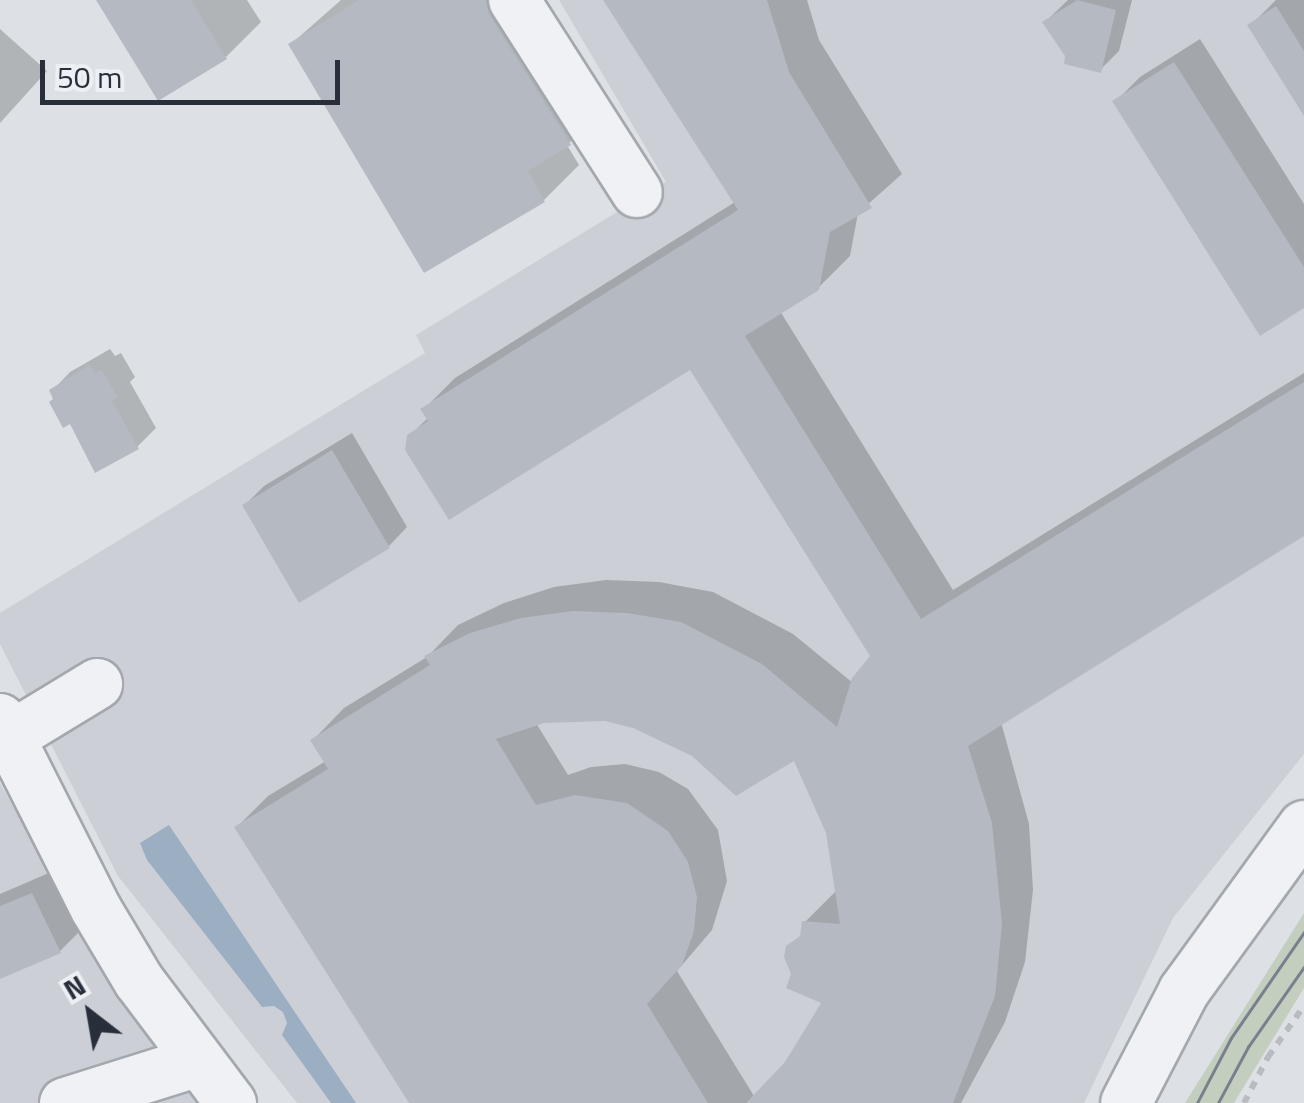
<!DOCTYPE html>
<style>
body{margin:0}
#map{position:relative;width:1304px;height:1103px;overflow:hidden;background:#dde1e5;font-family:"Titillium Web",sans-serif}
div>[style]{position:absolute}
.built>*{inset:0;background:#ccd0d6}
.green>*{inset:0;background:#c3cebf}
.water>*{inset:0;background:#9caec2}
.shadow>*{inset:0;background:#0003}
.building>*{inset:0;background:#b5bac2}
.path>*{height:6px;margin-top:-3px;transform-origin:0;background:repeating-linear-gradient(90deg,#b8bbc0 0 8px,transparent 0 16px)}
.roads{filter:drop-shadow(2px 0 #a3a8ae) drop-shadow(-2px 0 #a3a8ae) drop-shadow(0 2px #a3a8ae) drop-shadow(0 -2px #a3a8ae)}
.minor>*{height:50px;margin:-25px;padding:0 25px;transform-origin:25px;border-radius:25px;background:#f0f1f4}
.tram>*{height:2.5px;margin:-1.25px;padding:0 1.25px;transform-origin:1.25px;border-radius:1.25px;background:#79808d}
span{translate:-50% -50%;white-space:nowrap;text-align:center;line-height:1.15;-webkit-text-stroke:10px #eceff3;paint-order:stroke}
.north{position:absolute;left:40px;top:963px;width:100px;height:100px;-webkit-text-stroke:8px #eceff3;paint-order:stroke;rotate:329deg;font-size:28px;font-weight:700;line-height:40px;text-align:center;color:#282f3a}
.north::after{content:'';display:block;margin:auto;width:35px;height:45px;background:#282f3a;clip-path:polygon(50% 0,100% 100%,50% 72%,0 100%)}
.scale{position:absolute;left:40px;top:60px;width:300px;height:45px;box-sizing:border-box;border:5px solid #282f3a;border-top:0;padding-left:12px;font-size:30px;line-height:35px;white-space:nowrap;color:#282f3a;-webkit-text-stroke:8px #eceff3;paint-order:stroke}
</style>
<div id="map">
<div class="built">
<div style="clip-path:polygon(559px 0,1304px 0,1304px 754px,1173px 918px,1084px 1103px,297px 1103px,118px 876px,0 644px,0 613px,425px 353px,416px 335px,666px 182px)"></div>
<div style="clip-path:polygon(0 783px,37px 849px,202px 1103px,0 1103px)"></div>
</div>
<div class="green">
<div style="clip-path:polygon(1304px 913px,1304px 988px,1234px 1103px,1185px 1103px)"></div>
</div>
<div class="water">
<div style="clip-path:polygon(169px 825px,356px 1103px,331px 1103px,282px 1035px,287px 1023px,283px 1012px,274px 1006px,262px 1007px,147px 860px,140px 843px)"></div>
</div>
<div class="shadow">
<div style="clip-path:polygon(99px 0,247px 0,261px 22px,226px 57px)"></div>
<div style="clip-path:polygon(341px 0,536px 0,604px 109px,567px 145px,579px 165px,544px 200px,291px 44px)"></div>
<div style="clip-path:polygon(evenodd,606px 0,807px 0,819px 40px,902px 174px,858px 213px,850px 256px,818px 288px,780px 311px,953px 590px,1304px 373px,1304px 533px,1001px 722px,1029px 824px,1033px 890px,1025px 962px,1005px 1022px,961px 1103px,410px 1103px,237px 827px,268px 796px,326px 761px,313px 740px,344px 708px,427px 657px,458px 625px,504px 603px,554px 587px,606px 580px,659px 582px,713px 592px,793px 634px,853px 683px,873px 656px,691px 366px,409px 436px,429px 417px,424px 409px,455px 378px,735px 202px,606px 0,605px 719px,634px 725px,693px 754px,795px 757px,829px 832px,837px 890px,805px 922px,794px 974px,825px 1002px,778px 1073px,754px 1096px,677px 971px,712px 930px,727px 881px,718px 830px,688px 789px,659px 772px,625px 764px,591px 767px,568px 775px,536px 723px,605px 719px)"></div>
<div style="clip-path:polygon(1068px 0,1132px 0,1119px 51px,1100px 70px,1067px 55px,1045px 22px)"></div>
<div style="clip-path:polygon(1276px 0,1304px 0,1304px 112px,1250px 26px)"></div>
<div style="clip-path:polygon(0 29px,47px 71px,0 123px)"></div>
<div style="clip-path:polygon(1200px 39px,1304px 204px,1304px 306px,1115px 102px,1140px 77px)"></div>
<div style="clip-path:polygon(110px 349px,115px 356px,121px 353px,135px 377px,130px 382px,156px 428px,137px 447px,56px 399px,52px 391px,70px 372px)"></div>
<div style="clip-path:polygon(352px 433px,407px 527px,389px 546px,245px 505px,264px 486px)"></div>
<div style="clip-path:polygon(58px 869px,85px 926px,60px 951px,0 977px,0 894px)"></div>
</div>
<div class="building">
<div style="clip-path:polygon(96px 0,191px 0,227px 59px,158px 101px)"></div>
<div style="clip-path:polygon(359px 0,485px 0,490px 16px,571px 145px,528px 171px,545px 202px,424px 273px,288px 44px)"></div>
<div style="clip-path:polygon(603px 0,767px 0,789px 72px,872px 208px,830px 232px,819px 290px,745px 336px,921px 619px,1304px 382px,1304px 536px,968px 746px,992px 823px,1002px 924px,995px 996px,953px 1103px,746px 1103px,785px 1062px,821px 1003px,786px 988px,791px 974px,784px 957px,786px 946px,800px 936px,802px 921px,840px 924px,826px 833px,794px 761px,736px 796px,692px 756px,633px 728px,605px 721px,544px 723px,496px 739px,536px 805px,575px 795px,627px 803px,668px 831px,688px 862px,697px 897px,694px 931px,682px 965px,647px 1004px,708px 1103px,409px 1103px,234px 827px,328px 769px,310px 740px,430px 665px,424px 656px,470px 633px,521px 618px,573px 611px,627px 613px,681px 622px,762px 664px,837px 727px,852px 678px,870px 656px,690px 370px,449px 520px,405px 450px,407px 435px,428px 421px,420px 409px,738px 210px)"></div>
<div style="clip-path:polygon(1077px 0,1116px 10px,1101px 73px,1064px 64px,1065px 56px,1042px 22px)"></div>
<div style="clip-path:polygon(1276px 6px,1304px 51px,1304px 116px,1247px 25px)"></div>
<div style="clip-path:polygon(1174px 62px,1304px 267px,1304px 308px,1260px 336px,1112px 101px)"></div>
<div style="clip-path:polygon(90px 365px,95px 373px,102px 370px,118px 398px,112px 401px,139px 449px,95px 473px,70px 424px,63px 428px,49px 402px,53px 399px,49px 390px)"></div>
<div style="clip-path:polygon(332px 450px,390px 548px,299px 603px,242px 505px)"></div>
<div style="clip-path:polygon(32px 893px,61px 953px,0 979px,0 906px)"></div>
</div>
<div class="path">
<div style="left:1244px;top:1103px;width:52px;rotate:-62.4deg"></div>
<div style="left:1268px;top:1057px;width:62px;rotate:-54.8deg"></div>
</div>
<div class="roads">
<div class="minor">
<div style="left:514px;top:0;width:228px;rotate:57.4deg"></div>
<div style="left:0;top:719px;width:213px;rotate:63.2deg"></div>
<div style="left:96px;top:909px;width:84px;rotate:59.2deg"></div>
<div style="left:139px;top:981px;width:153px;rotate:53deg"></div>
<div style="left:10px;top:737px;width:102px;rotate:-31.3deg"></div>
<div style="left:65px;top:1103px;width:140px;rotate:-17.4deg"></div>
<div style="left:1126px;top:1103px;width:126px;rotate:-62.6deg"></div>
<div style="left:1184px;top:991px;width:204px;rotate:-54deg"></div>
</div>
</div>
<div class="tram">
<div style="left:1197px;top:1103px;width:73px;rotate:-62.4deg"></div>
<div style="left:1231px;top:1038px;width:129px;rotate:-55.4deg"></div>
<div style="left:1218px;top:1103px;width:64px;rotate:-61.8deg"></div>
<div style="left:1248px;top:1047px;width:98px;rotate:-55deg"></div>
</div>
<div class="north">N</div>
<div class="scale">50 m</div>
</div>
